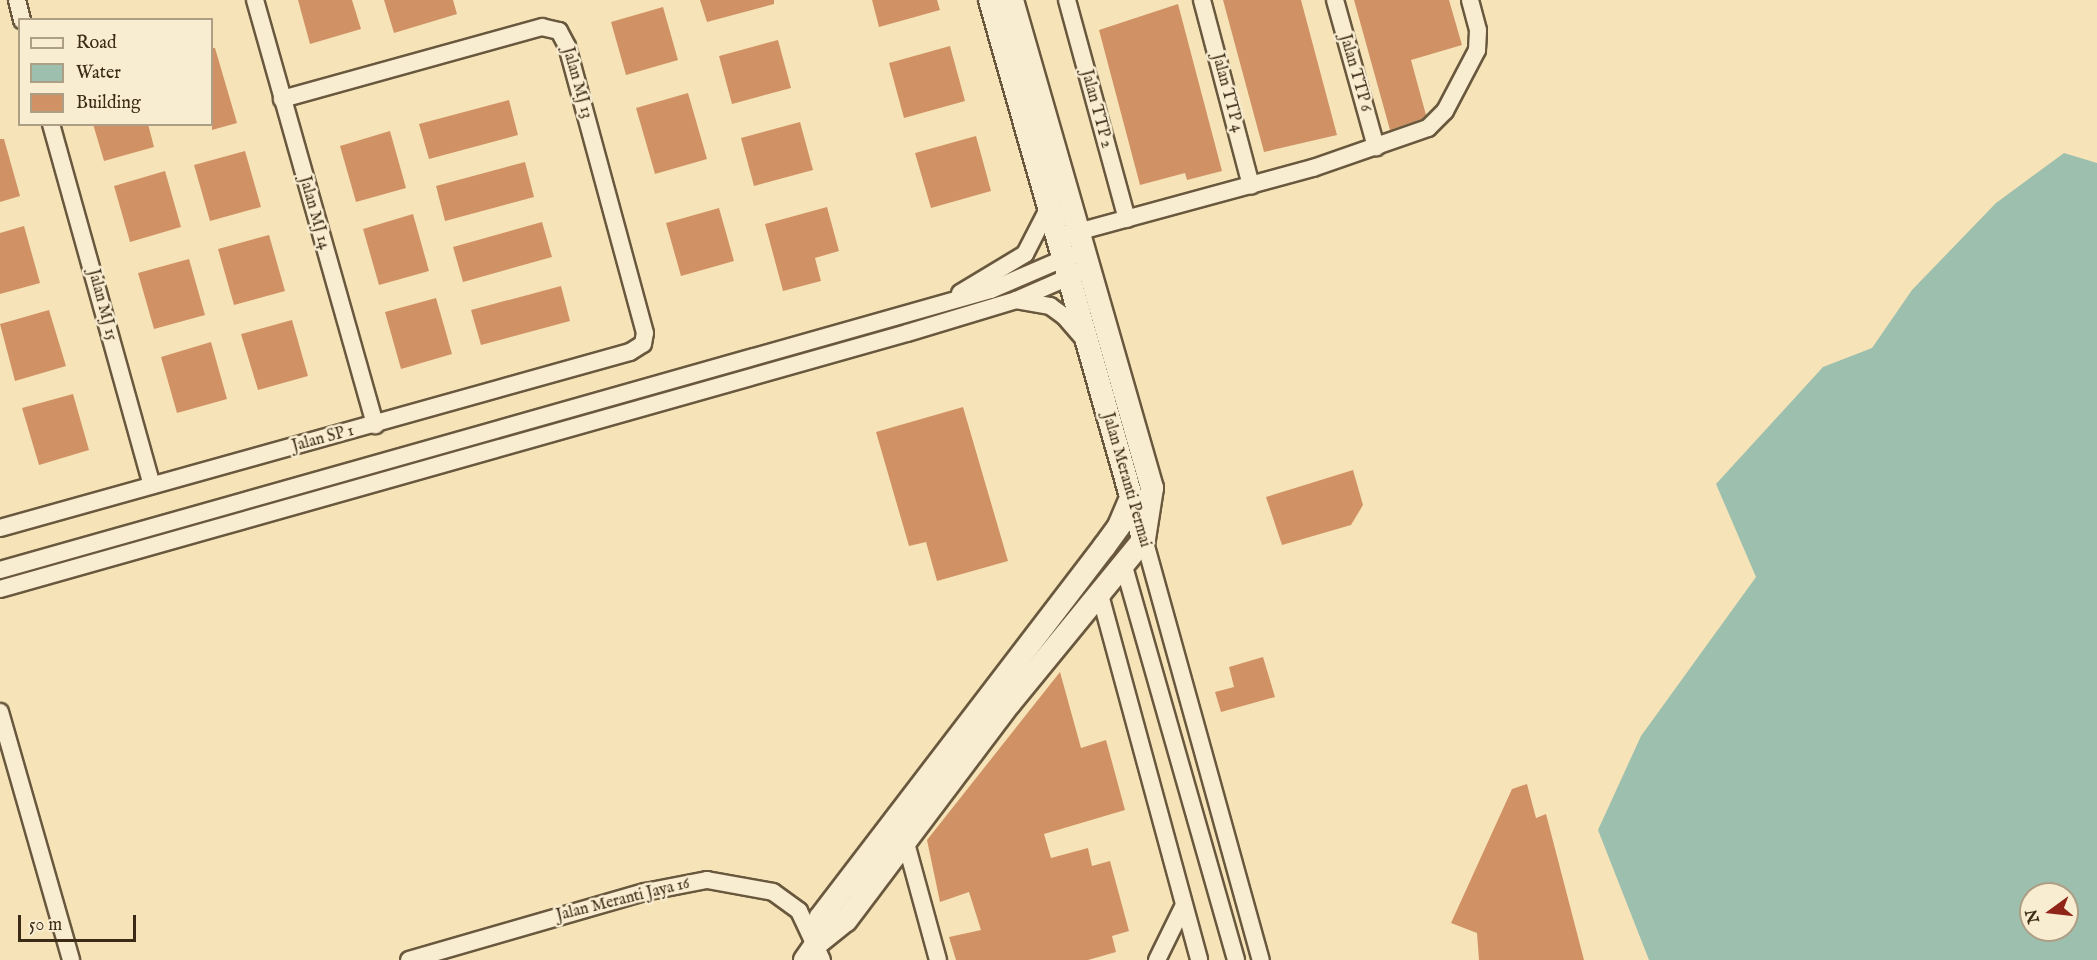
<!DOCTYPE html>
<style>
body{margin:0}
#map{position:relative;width:2097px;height:960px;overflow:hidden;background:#f6e4b8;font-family:"IM FELL English",serif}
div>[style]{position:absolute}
.water>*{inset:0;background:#9dbfae}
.building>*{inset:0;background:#d09265}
.roads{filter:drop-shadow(2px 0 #69583e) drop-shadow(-2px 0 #69583e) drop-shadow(0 2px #69583e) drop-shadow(0 -2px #69583e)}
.street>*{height:16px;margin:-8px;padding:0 8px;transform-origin:8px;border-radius:8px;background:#f9edd1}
.secondary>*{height:22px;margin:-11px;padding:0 11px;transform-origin:11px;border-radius:11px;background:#f9edd1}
span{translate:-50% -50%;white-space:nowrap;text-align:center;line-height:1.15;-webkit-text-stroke:5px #f9edd1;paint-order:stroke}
.street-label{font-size:16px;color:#3a2a16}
.legend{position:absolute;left:18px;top:18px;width:195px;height:108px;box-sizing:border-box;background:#f9edd1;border:2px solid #ad9f86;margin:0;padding:8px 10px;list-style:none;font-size:18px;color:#3a2a16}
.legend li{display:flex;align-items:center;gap:12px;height:30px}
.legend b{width:30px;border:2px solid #ad9f86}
.north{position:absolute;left:2019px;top:882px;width:60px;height:60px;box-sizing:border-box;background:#f9edd1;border:2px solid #ad9f86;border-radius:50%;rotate:255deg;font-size:16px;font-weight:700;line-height:24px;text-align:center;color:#3a2a16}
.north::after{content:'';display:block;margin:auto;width:21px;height:27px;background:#8f2418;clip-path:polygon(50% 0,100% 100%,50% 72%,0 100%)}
.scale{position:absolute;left:18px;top:915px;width:118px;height:27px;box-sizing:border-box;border:3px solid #3a2a16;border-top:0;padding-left:8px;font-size:18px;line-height:21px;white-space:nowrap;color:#3a2a16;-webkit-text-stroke:4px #f9edd1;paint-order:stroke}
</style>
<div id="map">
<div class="water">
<div style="clip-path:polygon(evenodd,2064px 153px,2097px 163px,2097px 960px,1649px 960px,1598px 830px,1641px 736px,1756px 577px,1716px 484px,1823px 367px,1872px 348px,1912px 290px,1996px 203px,2064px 153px,2031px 894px,2067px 894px,2067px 930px,2031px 930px,2031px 894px)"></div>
</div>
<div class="building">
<div style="clip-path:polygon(298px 0,352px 0,361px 29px,310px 44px)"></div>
<div style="clip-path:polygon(384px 0,453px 0,457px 14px,394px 33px)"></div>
<div style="clip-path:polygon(700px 0,774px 0,774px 4px,707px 22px)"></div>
<div style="clip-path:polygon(872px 0,937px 0,940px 10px,879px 27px)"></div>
<div style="clip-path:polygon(1223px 0,1301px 0,1337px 135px,1264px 152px)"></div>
<div style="clip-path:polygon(1354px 0,1449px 0,1462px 45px,1411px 60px,1426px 115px,1422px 119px,1390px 130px)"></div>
<div style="clip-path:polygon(1178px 4px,1222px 171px,1187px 180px,1185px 173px,1140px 185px,1099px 30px)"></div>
<div style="clip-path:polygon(663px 7px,678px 60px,626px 75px,611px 22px)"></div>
<div style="clip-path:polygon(778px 40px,791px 88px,732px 104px,719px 56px)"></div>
<div style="clip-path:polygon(950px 46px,965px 101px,904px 118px,889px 63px)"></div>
<div style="clip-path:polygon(212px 48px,215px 48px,237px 123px,212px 130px)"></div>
<div style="clip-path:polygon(688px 93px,707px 159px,655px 174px,636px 108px)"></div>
<div style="clip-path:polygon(509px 100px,518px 135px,429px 159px,419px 124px)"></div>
<div style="clip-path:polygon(800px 122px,813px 170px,754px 186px,741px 138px)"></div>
<div style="clip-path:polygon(93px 124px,148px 124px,154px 147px,104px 161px)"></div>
<div style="clip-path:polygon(390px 131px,406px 188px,356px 202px,340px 146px)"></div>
<div style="clip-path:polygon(976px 136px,991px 191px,931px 208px,915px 153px)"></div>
<div style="clip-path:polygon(0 139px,4px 139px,20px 196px,0 202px)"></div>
<div style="clip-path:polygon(245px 151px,261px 207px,210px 221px,194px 165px)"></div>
<div style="clip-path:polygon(525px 162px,534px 197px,445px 221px,436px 186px)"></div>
<div style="clip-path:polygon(165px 171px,181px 227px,130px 242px,114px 186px)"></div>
<div style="clip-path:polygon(827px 207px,839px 251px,815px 258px,821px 281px,783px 291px,765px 224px)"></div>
<div style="clip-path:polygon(719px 208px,734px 261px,681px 276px,666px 223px)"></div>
<div style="clip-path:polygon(413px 214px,429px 271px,379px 285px,363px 229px)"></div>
<div style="clip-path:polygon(542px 222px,552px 257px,463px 282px,453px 247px)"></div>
<div style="clip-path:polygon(24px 226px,40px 283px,0 294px,0 233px)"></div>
<div style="clip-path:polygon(269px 235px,285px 291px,234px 305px,218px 249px)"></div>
<div style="clip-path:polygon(189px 259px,205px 315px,154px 329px,138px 273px)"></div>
<div style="clip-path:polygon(561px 286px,570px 321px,481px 345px,471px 310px)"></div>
<div style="clip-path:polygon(436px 298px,452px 354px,401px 369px,385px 312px)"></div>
<div style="clip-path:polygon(49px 310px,66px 366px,15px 381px,0 324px)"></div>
<div style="clip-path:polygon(292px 320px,308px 376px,258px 390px,241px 334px)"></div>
<div style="clip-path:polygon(211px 342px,227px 399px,177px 413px,161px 357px)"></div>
<div style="clip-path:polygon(73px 394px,89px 450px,39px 465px,22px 408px)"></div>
<div style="clip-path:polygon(963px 407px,1008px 561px,937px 581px,926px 542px,909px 546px,876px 432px)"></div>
<div style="clip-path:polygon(1353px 470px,1363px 505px,1351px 525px,1282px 545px,1266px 497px)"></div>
<div style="clip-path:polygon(1263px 657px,1275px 697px,1221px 712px,1215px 692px,1234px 687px,1229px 667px)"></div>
<div style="clip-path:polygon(1060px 672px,1081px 748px,1106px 740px,1125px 810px,1044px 834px,1051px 858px,1088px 848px,1092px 866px,1110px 861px,1129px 931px,1112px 936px,1116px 952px,1088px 960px,956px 960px,949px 937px,981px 930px,969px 892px,940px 902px,927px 840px)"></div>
<div style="clip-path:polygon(1527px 784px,1536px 818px,1546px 814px,1584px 960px,1479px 960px,1477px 933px,1451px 923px,1512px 789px)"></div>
</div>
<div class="roads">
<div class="street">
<div style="left:17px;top:0;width:21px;rotate:76deg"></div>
<div style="left:255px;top:0;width:442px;rotate:74.2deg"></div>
<div style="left:1067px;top:0;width:227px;rotate:74.7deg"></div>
<div style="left:1202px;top:0;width:192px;rotate:75.2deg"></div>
<div style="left:1335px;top:0;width:153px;rotate:74.4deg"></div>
<div style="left:51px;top:124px;width:375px;rotate:74.4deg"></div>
<div style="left:1070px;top:234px;width:252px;rotate:-15.2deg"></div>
<div style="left:1313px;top:168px;width:122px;rotate:-19.2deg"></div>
<div style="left:1428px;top:128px;width:24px;rotate:-45deg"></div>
<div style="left:1445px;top:111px;width:69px;rotate:-62.3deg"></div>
<div style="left:1477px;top:50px;width:20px;rotate:-87deg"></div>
<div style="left:1478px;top:30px;width:31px;rotate:-105deg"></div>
<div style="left:960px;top:293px;width:76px;rotate:-31deg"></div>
<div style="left:1025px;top:254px;width:53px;rotate:-62.9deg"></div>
<div style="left:1016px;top:300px;width:35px;rotate:10deg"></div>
<div style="left:1050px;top:306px;width:17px;rotate:36deg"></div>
<div style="left:1064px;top:316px;width:30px;rotate:49deg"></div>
<div style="left:0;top:528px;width:654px;rotate:-15.61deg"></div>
<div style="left:630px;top:352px;width:15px;rotate:-32deg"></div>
<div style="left:643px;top:344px;width:11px;rotate:-80deg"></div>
<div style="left:645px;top:333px;width:297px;rotate:-105.2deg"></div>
<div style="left:567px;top:46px;width:17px;rotate:-118deg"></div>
<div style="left:559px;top:31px;width:17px;rotate:-167deg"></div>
<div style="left:542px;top:27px;width:270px;rotate:164.5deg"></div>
<div style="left:1144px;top:539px;width:437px;rotate:74.5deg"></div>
<div style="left:1123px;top:563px;width:413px;rotate:74.1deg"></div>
<div style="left:0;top:570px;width:1030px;rotate:-15.78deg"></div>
<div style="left:991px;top:290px;width:88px;rotate:-23.4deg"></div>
<div style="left:0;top:589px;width:942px;rotate:-15.76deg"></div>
<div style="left:907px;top:333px;width:114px;rotate:-16.8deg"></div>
<div style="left:1016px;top:300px;width:68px;rotate:-23.5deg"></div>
<div style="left:1099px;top:591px;width:382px;rotate:74.8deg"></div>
<div style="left:0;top:712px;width:258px;rotate:74deg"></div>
<div style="left:906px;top:843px;width:121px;rotate:74.7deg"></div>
<div style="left:409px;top:960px;width:246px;rotate:-16.1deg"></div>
<div style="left:645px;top:892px;width:63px;rotate:-11deg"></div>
<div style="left:707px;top:880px;width:67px;rotate:10.3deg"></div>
<div style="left:773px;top:892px;width:32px;rotate:36deg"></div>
<div style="left:799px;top:911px;width:54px;rotate:64.9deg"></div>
<div style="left:1157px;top:960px;width:61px;rotate:-63.9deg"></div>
</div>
<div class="secondary">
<div style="left:990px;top:0;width:556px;rotate:74.14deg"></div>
<div style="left:816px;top:944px;width:27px;rotate:-80deg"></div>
<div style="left:821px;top:917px;width:466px;rotate:-52.6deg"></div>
<div style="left:1104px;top:547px;width:26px;rotate:-54deg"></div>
<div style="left:1119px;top:526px;width:28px;rotate:-67deg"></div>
<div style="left:805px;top:960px;width:19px;rotate:-55deg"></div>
<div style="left:816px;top:944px;width:38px;rotate:-39deg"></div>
<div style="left:846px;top:920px;width:271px;rotate:-53deg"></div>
<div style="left:1009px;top:704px;width:213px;rotate:-50.7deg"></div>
<div style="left:1144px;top:539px;width:52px;rotate:-81.1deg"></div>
<div style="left:1152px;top:488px;width:508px;rotate:-106.01deg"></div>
</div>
</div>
<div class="street-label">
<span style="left:1355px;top:73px;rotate:74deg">Jalan TTP 6</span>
<span style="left:577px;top:83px;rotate:74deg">Jalan MJ 13</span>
<span style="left:1227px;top:93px;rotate:75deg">Jalan TTP 4</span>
<span style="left:1096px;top:109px;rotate:75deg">Jalan TTP 2</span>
<span style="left:314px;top:213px;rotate:74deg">Jalan MJ 14</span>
<span style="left:102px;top:305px;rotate:75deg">Jalan MJ 15</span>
<span style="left:323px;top:439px;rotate:-15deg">Jalan SP 1</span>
<span style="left:1126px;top:480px;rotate:74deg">Jalan Meranti Permai</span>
<span style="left:623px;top:900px;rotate:-14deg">Jalan Meranti Jaya 16</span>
</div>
<ul class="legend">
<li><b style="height:8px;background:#f9edd1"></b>Road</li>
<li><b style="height:16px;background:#9dbfae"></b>Water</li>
<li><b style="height:16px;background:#d09265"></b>Building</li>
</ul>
<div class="north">N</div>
<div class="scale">50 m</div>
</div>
